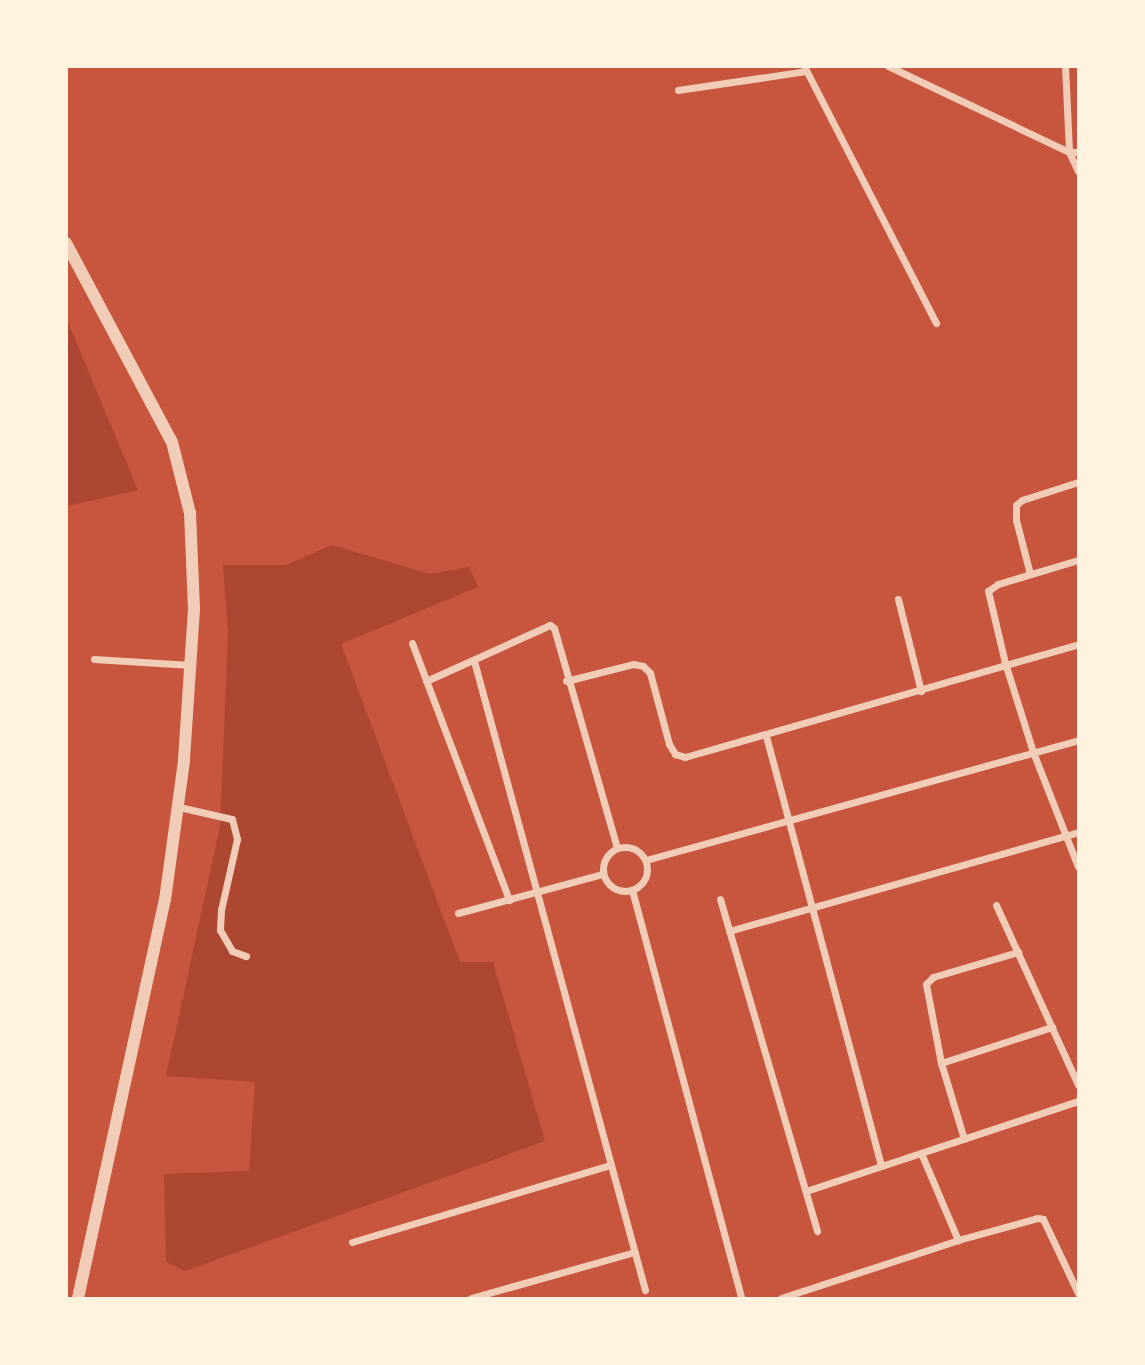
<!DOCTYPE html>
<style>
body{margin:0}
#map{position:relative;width:1145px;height:1365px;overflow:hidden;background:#c8553d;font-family:Poppins,sans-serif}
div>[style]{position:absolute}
.green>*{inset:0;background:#ae4732}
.minor>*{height:7px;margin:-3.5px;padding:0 3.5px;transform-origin:3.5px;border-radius:3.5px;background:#f1ccb7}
.minor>.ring{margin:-3.5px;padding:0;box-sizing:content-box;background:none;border:7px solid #f1ccb7;border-radius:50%}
.tertiary>*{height:12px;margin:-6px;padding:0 6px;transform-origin:6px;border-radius:6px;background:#f1ccb7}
span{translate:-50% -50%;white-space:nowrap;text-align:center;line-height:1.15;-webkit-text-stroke:6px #fff3e0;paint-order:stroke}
.frame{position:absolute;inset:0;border:68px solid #fff3e0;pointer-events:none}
</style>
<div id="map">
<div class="green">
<div style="clip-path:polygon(67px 320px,138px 490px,67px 506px,66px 506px)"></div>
<div style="clip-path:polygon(332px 545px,430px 574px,469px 567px,478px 587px,341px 644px,460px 962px,493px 962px,545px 1141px,185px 1271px,166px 1262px,164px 1174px,249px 1171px,255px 1082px,166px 1076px,220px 826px,228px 632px,223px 565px,286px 565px)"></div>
</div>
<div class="minor">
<div style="left:804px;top:66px;width:289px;rotate:62.8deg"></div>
<div style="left:888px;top:66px;width:200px;rotate:25.4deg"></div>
<div style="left:1069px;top:152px;width:9px"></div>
<div style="left:1065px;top:66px;width:86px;rotate:87.3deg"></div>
<div style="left:1069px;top:152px;width:21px;rotate:65deg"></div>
<div style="left:678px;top:90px;width:129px;rotate:-8.4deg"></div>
<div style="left:1078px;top:560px;width:84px;rotate:163.3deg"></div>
<div style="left:998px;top:584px;width:12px;rotate:145deg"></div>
<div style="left:988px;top:591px;width:74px;rotate:76.7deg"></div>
<div style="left:1005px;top:663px;width:93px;rotate:72.5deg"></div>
<div style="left:1033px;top:752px;width:123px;rotate:68.6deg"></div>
<div style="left:1030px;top:574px;width:56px;rotate:-104.5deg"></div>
<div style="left:1016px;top:520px;width:15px;rotate:-90deg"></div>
<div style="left:1016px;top:505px;width:8px;rotate:-40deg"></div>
<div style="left:1022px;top:500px;width:59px;rotate:-17.8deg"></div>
<div style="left:898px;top:599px;width:95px;rotate:76deg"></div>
<div style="left:412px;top:643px;width:275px;rotate:69.3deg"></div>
<div style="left:94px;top:659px;width:97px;rotate:3.5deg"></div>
<div style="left:474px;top:661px;width:652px;rotate:74.79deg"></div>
<div style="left:426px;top:681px;width:136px;rotate:-24.3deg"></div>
<div style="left:550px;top:625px;width:5px;rotate:37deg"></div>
<div style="left:554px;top:628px;width:228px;rotate:74deg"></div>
<div style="left:566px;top:681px;width:69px;rotate:-14.2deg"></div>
<div style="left:633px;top:664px;width:10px;rotate:11deg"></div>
<div style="left:643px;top:666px;width:10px;rotate:45deg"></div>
<div style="left:650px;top:673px;width:73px;rotate:75deg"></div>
<div style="left:669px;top:744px;width:12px;rotate:59deg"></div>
<div style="left:675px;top:754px;width:10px;rotate:17deg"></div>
<div style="left:685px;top:757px;width:409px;rotate:-16deg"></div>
<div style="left:766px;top:736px;width:445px;rotate:75deg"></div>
<div style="left:179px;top:807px;width:54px;rotate:12.8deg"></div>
<div style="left:232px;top:819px;width:21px;rotate:76deg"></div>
<div style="left:237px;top:839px;width:73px;rotate:102.7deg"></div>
<div style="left:221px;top:910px;width:20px;rotate:93deg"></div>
<div style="left:220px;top:930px;width:24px;rotate:60deg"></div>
<div style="left:232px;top:951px;width:15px;rotate:20deg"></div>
<div class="ring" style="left:603px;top:847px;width:37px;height:37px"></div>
<div style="left:646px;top:860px;width:448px;rotate:-15.5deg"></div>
<div style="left:632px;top:890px;width:422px;rotate:75deg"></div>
<div style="left:720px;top:899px;width:346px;rotate:73.7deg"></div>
<div style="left:996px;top:905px;width:198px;rotate:65.5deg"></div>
<div style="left:458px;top:913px;width:150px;rotate:-15.1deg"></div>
<div style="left:729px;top:931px;width:363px;rotate:-15.8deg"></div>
<div style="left:941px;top:1063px;width:117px;rotate:-18deg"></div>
<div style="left:964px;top:1139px;width:79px;rotate:-106.8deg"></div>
<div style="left:941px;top:1063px;width:80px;rotate:-100.8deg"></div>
<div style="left:926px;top:984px;width:10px;rotate:-45deg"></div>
<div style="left:933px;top:977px;width:89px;rotate:-16.4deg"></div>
<div style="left:921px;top:1153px;width:95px;rotate:67deg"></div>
<div style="left:806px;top:1191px;width:287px;rotate:-18.3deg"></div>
<div style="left:352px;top:1242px;width:269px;rotate:-16.6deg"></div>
<div style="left:471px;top:1298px;width:170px;rotate:-15.7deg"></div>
<div style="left:781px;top:1298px;width:186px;rotate:-18.1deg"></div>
<div style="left:958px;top:1240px;width:83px;rotate:-15.4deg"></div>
<div style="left:1038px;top:1218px;width:5px;rotate:11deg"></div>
<div style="left:1043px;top:1219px;width:82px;rotate:64.7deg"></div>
</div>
<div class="tertiary">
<div style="left:66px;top:243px;width:225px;rotate:62deg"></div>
<div style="left:172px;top:442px;width:73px;rotate:75.8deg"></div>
<div style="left:190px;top:513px;width:96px;rotate:87.6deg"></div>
<div style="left:194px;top:609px;width:152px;rotate:93.8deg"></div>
<div style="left:184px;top:761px;width:139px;rotate:97.8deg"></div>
<div style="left:165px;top:899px;width:408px;rotate:102.3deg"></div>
</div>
<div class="frame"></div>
</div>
